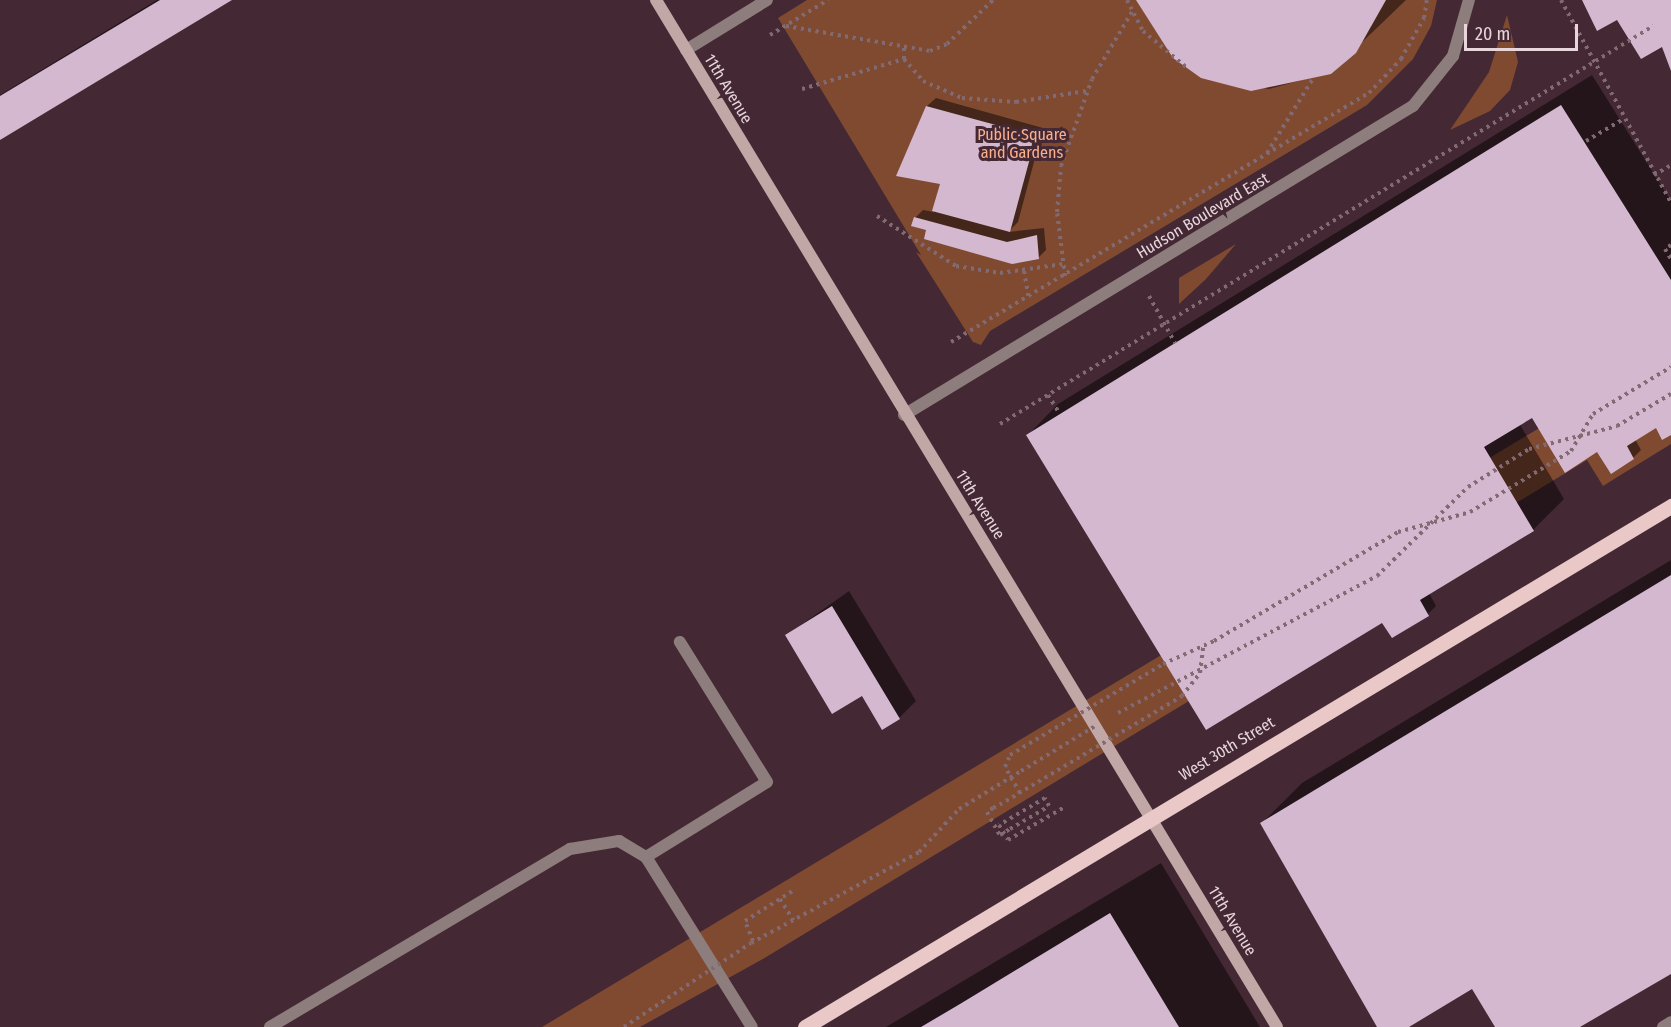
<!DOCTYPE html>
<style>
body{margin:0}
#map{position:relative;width:1671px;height:1027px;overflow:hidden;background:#442934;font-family:"Fira Sans Condensed",sans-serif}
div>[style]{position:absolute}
.green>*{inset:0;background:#804a31}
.shadow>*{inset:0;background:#0007}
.building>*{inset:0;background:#d3b8d0}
.path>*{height:4px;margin-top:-2px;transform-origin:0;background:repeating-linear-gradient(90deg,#826a73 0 3px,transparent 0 7.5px)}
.service>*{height:12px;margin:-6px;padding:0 6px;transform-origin:6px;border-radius:6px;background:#8d7d7d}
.minor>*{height:12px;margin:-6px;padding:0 6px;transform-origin:6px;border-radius:6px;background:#8d7d7d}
.secondary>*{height:12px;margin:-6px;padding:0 6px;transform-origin:6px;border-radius:6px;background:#c1a8a7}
.primary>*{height:15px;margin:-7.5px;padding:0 7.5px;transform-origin:7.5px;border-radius:7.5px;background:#e9c8c7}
.path-bridge>*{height:4px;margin-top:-2px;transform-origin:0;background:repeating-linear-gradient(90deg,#826a73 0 3px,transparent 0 7.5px)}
span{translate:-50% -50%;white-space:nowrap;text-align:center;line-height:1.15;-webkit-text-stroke:6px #442934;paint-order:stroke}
.street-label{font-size:16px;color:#e8d6dc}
.park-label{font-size:16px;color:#fab08e}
.scale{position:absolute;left:1464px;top:24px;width:114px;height:27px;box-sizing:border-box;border:3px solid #e8d6dc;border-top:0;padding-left:8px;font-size:18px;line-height:21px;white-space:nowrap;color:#e8d6dc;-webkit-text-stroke:4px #442934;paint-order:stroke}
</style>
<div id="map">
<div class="green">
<div style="clip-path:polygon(807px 0,1437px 0,1431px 26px,1413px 59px,1367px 105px,990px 331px,981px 345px,973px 342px,916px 252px,921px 255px,778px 18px)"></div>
<div style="clip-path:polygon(1507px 15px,1518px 62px,1510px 90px,1490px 111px,1450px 130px,1489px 72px)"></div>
<div style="clip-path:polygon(1236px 244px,1206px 279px,1179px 304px,1179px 278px)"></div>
<div style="clip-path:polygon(1671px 349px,1671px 444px,1619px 476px,1603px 486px,1587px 460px,761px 960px,640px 1027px,542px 1027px)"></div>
</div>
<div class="shadow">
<div style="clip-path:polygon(157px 0,229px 0,0 138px,0 95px)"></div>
<div style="clip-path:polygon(1137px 0,1406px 0,1331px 72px,1269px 89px,1205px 77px,1174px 57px)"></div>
<div style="clip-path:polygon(1592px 75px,1671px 201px,1671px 433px,1656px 426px,1635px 439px,1641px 450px,1633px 458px,1597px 450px,1540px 412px,1519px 423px,1564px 499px,1533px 530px,1429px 593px,1436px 606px,1428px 614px,1392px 636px,1384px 623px,1028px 435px,1058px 404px)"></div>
<div style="clip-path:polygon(936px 98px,1043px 128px,1018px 222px,1008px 232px,1044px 228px,1046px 250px,1038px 258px,928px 229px,915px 218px,923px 210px,934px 212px,942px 183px,927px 106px)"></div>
<div style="clip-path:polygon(1671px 560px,1671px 971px,1576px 1027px,1496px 1027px,1472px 987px,1407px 1027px,1378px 1027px,1262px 823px,1302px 783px)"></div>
<div style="clip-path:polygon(849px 591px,916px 701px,899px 718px,787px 635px)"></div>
<div style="clip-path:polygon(1161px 863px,1260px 1027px,886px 1027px)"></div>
</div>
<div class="building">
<div style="clip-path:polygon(160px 0,232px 0,0 140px,0 96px)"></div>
<div style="clip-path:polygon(1136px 0,1386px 0,1356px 53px,1331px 74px,1251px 91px,1201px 78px,1173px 58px)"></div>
<div style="clip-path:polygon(1582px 0,1671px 0,1671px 71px,1662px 47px,1641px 59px,1617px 20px,1597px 31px)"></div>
<div style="clip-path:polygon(1561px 105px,1671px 280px,1671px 435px,1662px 440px,1656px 428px,1627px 446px,1634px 459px,1611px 474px,1597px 452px,1565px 473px,1532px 418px,1484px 447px,1534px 531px,1420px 600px,1429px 616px,1392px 638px,1382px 623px,1206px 730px,1026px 435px)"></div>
<div style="clip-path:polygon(926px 106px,1036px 136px,1010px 232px,932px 211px,940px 184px,896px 176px)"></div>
<div style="clip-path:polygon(914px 217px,1007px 242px,1037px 235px,1039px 259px,1012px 264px,924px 239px,926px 230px,911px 226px)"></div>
<div style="clip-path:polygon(1671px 575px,1671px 974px,1580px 1027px,1495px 1027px,1472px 989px,1409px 1027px,1377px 1027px,1260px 823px)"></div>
<div style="clip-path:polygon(832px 606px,900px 719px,882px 730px,862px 696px,832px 714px,785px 635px)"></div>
<div style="clip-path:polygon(1110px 913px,1179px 1027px,921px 1027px,960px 1004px)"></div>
</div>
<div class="path">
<div style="left:1127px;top:0;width:35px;rotate:63deg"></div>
<div style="left:1143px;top:31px;width:56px;rotate:39.9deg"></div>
<div style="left:1561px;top:0;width:231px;rotate:61.5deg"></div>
<div style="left:786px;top:26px;width:146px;rotate:9.8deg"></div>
<div style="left:930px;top:51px;width:18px;rotate:-22deg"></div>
<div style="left:947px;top:44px;width:64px;rotate:-43.7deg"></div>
<div style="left:770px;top:35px;width:68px;rotate:-31.1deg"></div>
<div style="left:904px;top:48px;width:11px;rotate:90deg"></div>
<div style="left:904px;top:59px;width:29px;rotate:49deg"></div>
<div style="left:923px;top:81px;width:43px;rotate:23.6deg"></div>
<div style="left:962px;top:98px;width:54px;rotate:4.2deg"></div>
<div style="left:1016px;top:102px;width:71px;rotate:-8.9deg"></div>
<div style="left:802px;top:89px;width:106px;rotate:-16.4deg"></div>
<div style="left:1586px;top:141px;width:42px;rotate:-30.3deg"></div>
<div style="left:1267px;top:153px;width:86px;rotate:-58.3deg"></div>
<div style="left:1654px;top:175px;width:20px;rotate:-30deg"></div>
<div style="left:877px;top:216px;width:93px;rotate:32.3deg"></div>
<div style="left:956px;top:266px;width:45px;rotate:9deg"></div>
<div style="left:1000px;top:273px;width:64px;rotate:-8.1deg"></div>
<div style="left:1671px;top:245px;width:7px;rotate:146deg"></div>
<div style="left:1665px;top:249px;width:12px;rotate:59deg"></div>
<div style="left:1024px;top:271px;width:27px;rotate:80deg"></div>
<div style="left:1065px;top:276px;width:64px;rotate:-97.1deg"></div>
<div style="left:1057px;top:212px;width:46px;rotate:-85deg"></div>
<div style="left:1061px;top:166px;width:92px;rotate:-70.4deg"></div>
<div style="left:1092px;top:79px;width:78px;rotate:-59.2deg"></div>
<div style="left:1149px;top:296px;width:54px;rotate:61deg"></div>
<div style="left:951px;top:342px;width:487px;rotate:-30.8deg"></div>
<div style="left:1369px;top:93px;width:47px;rotate:-46.7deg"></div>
<div style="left:1401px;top:59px;width:47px;rotate:-60.7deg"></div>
<div style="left:1424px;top:18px;width:18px;rotate:-81deg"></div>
<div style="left:1048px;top:395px;width:22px;rotate:58deg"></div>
<div style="left:1000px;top:424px;width:765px;rotate:-31.36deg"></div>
<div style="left:1214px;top:641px;width:214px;rotate:-30.6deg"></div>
<div style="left:1398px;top:532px;width:75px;rotate:-15.5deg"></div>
<div style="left:1470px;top:512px;width:118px;rotate:-31.1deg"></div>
<div style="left:1571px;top:451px;width:43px;rotate:-59.3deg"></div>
<div style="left:1593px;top:414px;width:91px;rotate:-31.1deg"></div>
<div style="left:1118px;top:713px;width:293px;rotate:-27.9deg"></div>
<div style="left:1377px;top:576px;width:127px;rotate:-44.4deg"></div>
<div style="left:1468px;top:487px;width:72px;rotate:-31.9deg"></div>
<div style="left:1529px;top:449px;width:91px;rotate:-14.6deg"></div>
<div style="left:1617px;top:426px;width:63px;rotate:-30.7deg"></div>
<div style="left:993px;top:808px;width:15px;rotate:-28deg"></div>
<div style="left:1010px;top:829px;width:45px;rotate:-30.5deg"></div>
<div style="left:1049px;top:806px;width:9px;rotate:-117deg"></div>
<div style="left:1045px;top:798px;width:53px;rotate:149.6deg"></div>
<div style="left:999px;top:825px;width:17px;rotate:59deg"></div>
<div style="left:1008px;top:840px;width:64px;rotate:-30.2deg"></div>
<div style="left:780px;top:899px;width:25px;rotate:58deg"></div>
<div style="left:753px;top:941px;width:22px;rotate:-112deg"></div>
<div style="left:745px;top:921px;width:58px;rotate:-32.3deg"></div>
<div style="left:751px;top:943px;width:191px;rotate:-28.4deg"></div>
<div style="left:919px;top:852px;width:59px;rotate:-47.1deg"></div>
<div style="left:959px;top:809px;width:73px;rotate:-31.5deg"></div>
</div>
<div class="service">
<div style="left:646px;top:857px;width:142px;rotate:-31.8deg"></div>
<div style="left:767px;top:782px;width:165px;rotate:-121.9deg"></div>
<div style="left:270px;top:1027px;width:349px;rotate:-30.7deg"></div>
<div style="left:570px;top:849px;width:50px;rotate:-9.3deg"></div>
<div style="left:619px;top:841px;width:31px;rotate:31deg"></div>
<div style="left:646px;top:857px;width:200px;rotate:58.1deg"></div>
</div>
<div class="minor">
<div style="left:686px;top:50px;width:95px;rotate:-31.7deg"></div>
<div style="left:904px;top:415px;width:595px;rotate:-31.26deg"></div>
<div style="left:1413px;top:106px;width:64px;rotate:-51.3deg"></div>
<div style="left:1453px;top:56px;width:58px;rotate:-74.1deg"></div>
<div style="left:1663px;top:1027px;width:9px;rotate:-32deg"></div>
</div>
<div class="secondary">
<div style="left:656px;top:0;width:1200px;rotate:58.84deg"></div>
</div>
<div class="primary">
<div style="left:805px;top:1027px;width:1011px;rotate:-31.03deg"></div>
</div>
<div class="path-bridge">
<div style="left:1021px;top:771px;width:89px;rotate:-31.2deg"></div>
<div style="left:1020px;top:793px;width:30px;rotate:-120deg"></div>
<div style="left:1005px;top:767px;width:13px;rotate:-67deg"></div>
<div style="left:1010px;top:755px;width:178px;rotate:-30.7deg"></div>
<div style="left:1163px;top:664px;width:56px;rotate:-24.3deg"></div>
<div style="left:1006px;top:801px;width:205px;rotate:-30.8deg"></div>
<div style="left:1182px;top:696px;width:29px;rotate:-52deg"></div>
<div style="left:1200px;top:673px;width:26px;rotate:-83deg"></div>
<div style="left:993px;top:808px;width:7px;rotate:146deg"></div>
<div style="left:987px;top:812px;width:26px;rotate:61deg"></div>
<div style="left:1000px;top:835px;width:12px;rotate:-31deg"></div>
<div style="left:624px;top:1027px;width:152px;rotate:-33.5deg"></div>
</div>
<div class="street-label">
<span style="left:728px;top:89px;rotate:59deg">11th Avenue</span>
<span style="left:1203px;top:216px;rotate:-31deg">Hudson Boulevard East</span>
<span style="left:980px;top:505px;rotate:58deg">11th Avenue</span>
<span style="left:1227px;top:749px;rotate:-31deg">West 30th Street</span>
<span style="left:1232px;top:921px;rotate:59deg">11th Avenue</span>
</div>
<div class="park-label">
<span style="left:1022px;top:144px">Public Square<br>and Gardens</span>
</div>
<div class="scale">20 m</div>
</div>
